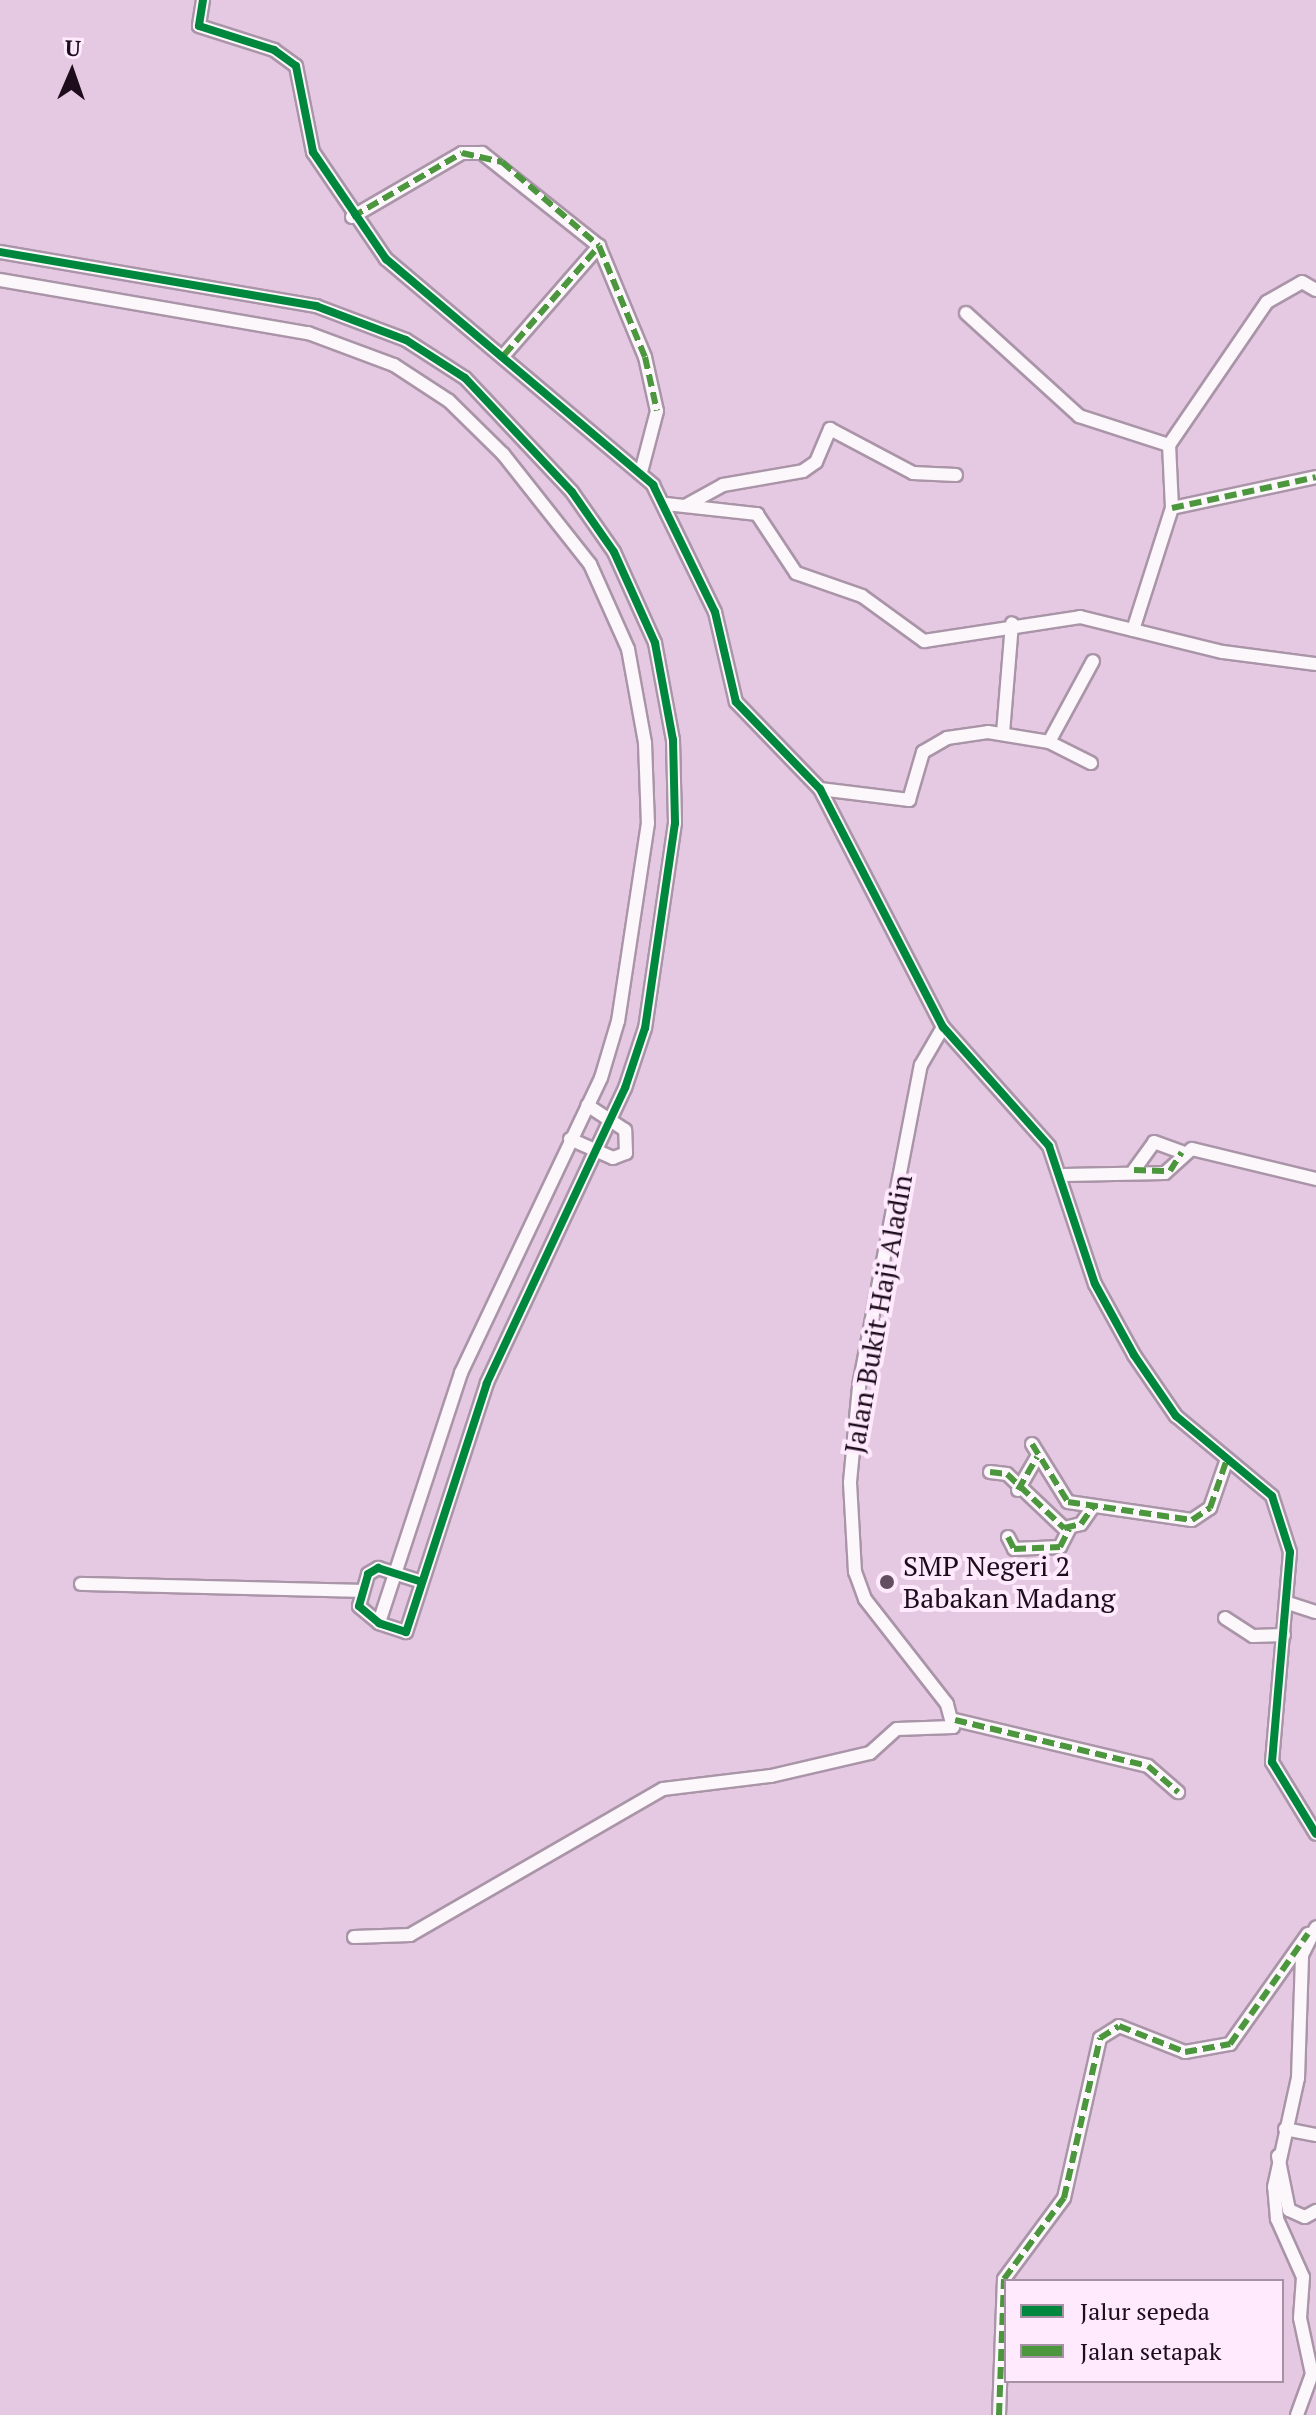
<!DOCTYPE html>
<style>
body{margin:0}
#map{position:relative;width:1316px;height:2415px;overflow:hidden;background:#e5c9e2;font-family:"PT Serif",serif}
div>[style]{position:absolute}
.roads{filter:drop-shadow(2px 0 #aa95a8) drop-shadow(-2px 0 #aa95a8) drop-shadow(0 2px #aa95a8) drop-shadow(0 -2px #aa95a8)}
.minor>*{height:12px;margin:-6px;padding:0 6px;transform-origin:6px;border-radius:6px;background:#fbf7fb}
.quiet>*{height:6px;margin-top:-3px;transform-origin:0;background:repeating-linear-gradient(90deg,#4c963e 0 12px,transparent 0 18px)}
.cycleway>*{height:8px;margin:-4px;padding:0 4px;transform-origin:4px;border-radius:4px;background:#00873e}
.dots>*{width:22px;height:22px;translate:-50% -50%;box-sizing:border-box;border:4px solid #ffeafd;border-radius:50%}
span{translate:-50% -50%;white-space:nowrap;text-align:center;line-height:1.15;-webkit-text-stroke:8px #ffeafd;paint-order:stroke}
.street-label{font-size:28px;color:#1d0c1c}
.poi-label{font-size:28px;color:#1d0c1c}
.left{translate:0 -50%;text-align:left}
.legend{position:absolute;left:1004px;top:2279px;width:280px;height:104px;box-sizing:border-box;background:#ffeafd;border:2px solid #a591a3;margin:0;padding:10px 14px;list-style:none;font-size:24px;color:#1d0c1c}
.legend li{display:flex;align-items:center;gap:16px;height:40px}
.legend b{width:40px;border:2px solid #a591a3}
.north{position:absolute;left:32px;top:32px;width:80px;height:80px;-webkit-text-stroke:6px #ffeafd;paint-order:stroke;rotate:2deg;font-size:22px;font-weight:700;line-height:32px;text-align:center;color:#1d0c1c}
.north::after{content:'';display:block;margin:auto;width:28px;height:36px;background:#1d0c1c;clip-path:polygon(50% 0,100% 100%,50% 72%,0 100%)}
</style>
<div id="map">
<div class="roads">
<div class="minor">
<div style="left:203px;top:0;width:26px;rotate:99deg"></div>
<div style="left:199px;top:26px;width:79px;rotate:17.7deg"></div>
<div style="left:274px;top:50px;width:27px;rotate:36deg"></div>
<div style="left:296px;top:66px;width:88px;rotate:78.8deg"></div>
<div style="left:313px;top:152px;width:130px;rotate:55.7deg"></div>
<div style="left:386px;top:259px;width:350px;rotate:40.2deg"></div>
<div style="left:653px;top:485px;width:141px;rotate:64deg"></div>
<div style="left:715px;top:612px;width:92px;rotate:76.9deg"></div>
<div style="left:736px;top:702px;width:121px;rotate:46deg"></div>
<div style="left:820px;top:789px;width:268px;rotate:62.7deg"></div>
<div style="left:943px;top:1027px;width:159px;rotate:48.3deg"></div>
<div style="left:1049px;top:1146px;width:145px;rotate:71.6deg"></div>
<div style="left:1095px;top:1284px;width:81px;rotate:61.2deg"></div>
<div style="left:1134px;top:1355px;width:74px;rotate:55.5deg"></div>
<div style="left:1176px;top:1416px;width:125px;rotate:39.8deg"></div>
<div style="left:1272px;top:1496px;width:59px;rotate:72.2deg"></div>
<div style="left:1290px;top:1552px;width:211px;rotate:94.9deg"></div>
<div style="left:1272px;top:1762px;width:84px;rotate:58.6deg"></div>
<div style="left:352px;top:217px;width:127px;rotate:-30.2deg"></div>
<div style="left:462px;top:153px;width:20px"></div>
<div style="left:482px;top:153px;width:149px;rotate:38.5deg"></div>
<div style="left:599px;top:246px;width:120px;rotate:67.5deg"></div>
<div style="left:645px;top:357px;width:55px;rotate:77.5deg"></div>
<div style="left:657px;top:411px;width:63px;rotate:104.7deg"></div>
<div style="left:0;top:252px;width:321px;rotate:9.7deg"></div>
<div style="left:316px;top:306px;width:96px;rotate:20.7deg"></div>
<div style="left:406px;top:340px;width:70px;rotate:32.8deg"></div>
<div style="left:465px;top:378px;width:156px;rotate:46.8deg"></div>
<div style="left:572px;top:492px;width:73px;rotate:55deg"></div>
<div style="left:614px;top:552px;width:100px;rotate:65.7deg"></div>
<div style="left:655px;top:643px;width:99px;rotate:79.5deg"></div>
<div style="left:673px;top:740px;width:83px;rotate:88.6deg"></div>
<div style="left:675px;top:823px;width:207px;rotate:98.3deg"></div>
<div style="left:645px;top:1028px;width:63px;rotate:108.4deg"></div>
<div style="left:625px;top:1088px;width:326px;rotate:115.1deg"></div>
<div style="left:487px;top:1383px;width:262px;rotate:108deg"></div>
<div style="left:406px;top:1632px;width:28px;rotate:-162deg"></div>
<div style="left:379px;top:1623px;width:26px;rotate:-140deg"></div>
<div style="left:359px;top:1606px;width:33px;rotate:-74deg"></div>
<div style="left:368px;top:1574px;width:12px;rotate:-31deg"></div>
<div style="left:378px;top:1568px;width:43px;rotate:17.6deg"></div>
<div style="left:0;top:280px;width:313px;rotate:9.8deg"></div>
<div style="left:308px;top:333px;width:92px;rotate:20.4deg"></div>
<div style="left:394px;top:365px;width:66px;rotate:33.2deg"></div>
<div style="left:449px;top:401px;width:76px;rotate:44.5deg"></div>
<div style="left:503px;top:454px;width:140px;rotate:51.7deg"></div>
<div style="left:590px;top:564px;width:93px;rotate:65.9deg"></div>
<div style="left:628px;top:649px;width:96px;rotate:79.7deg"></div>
<div style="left:645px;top:743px;width:80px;rotate:87.9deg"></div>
<div style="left:648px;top:823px;width:200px;rotate:98.6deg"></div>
<div style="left:618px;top:1021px;width:59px;rotate:106.6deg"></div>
<div style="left:601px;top:1078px;width:327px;rotate:115.4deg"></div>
<div style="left:461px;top:1373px;width:263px;rotate:108.2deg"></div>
<div style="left:966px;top:313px;width:153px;rotate:42.3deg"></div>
<div style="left:1079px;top:416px;width:95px;rotate:17.9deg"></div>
<div style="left:504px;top:355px;width:145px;rotate:-48.9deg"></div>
<div style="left:1169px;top:445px;width:173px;rotate:-55.6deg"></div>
<div style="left:1267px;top:302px;width:40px;rotate:-29.7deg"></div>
<div style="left:1302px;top:282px;width:16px;rotate:30deg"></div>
<div style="left:666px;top:504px;width:92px;rotate:6.3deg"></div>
<div style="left:757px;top:514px;width:71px;rotate:56.5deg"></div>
<div style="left:796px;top:573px;width:70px;rotate:19.2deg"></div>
<div style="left:862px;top:596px;width:77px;rotate:36deg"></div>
<div style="left:924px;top:641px;width:158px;rotate:-8.7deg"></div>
<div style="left:1080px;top:617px;width:147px;rotate:13.8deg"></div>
<div style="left:1223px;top:652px;width:94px;rotate:7.4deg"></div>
<div style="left:685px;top:506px;width:43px;rotate:-28.9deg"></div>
<div style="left:723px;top:485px;width:81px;rotate:-9.9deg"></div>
<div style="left:803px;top:471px;width:16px;rotate:-35deg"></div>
<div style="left:816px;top:462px;width:36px;rotate:-67deg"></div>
<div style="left:830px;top:429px;width:94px;rotate:27.9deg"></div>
<div style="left:913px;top:473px;width:43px;rotate:2.7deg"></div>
<div style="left:1172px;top:508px;width:147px;rotate:-12.1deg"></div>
<div style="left:1133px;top:630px;width:128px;rotate:-72.3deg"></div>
<div style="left:1172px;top:508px;width:63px;rotate:-92.7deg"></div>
<div style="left:1003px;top:733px;width:110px;rotate:-85.3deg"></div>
<div style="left:1049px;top:742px;width:92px;rotate:-61.5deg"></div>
<div style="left:820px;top:789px;width:90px;rotate:7deg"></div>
<div style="left:909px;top:800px;width:50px;rotate:-73.7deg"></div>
<div style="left:923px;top:752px;width:28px;rotate:-30deg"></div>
<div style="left:947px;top:738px;width:41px;rotate:-8.3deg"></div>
<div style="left:988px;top:732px;width:62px;rotate:9.3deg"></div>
<div style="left:1049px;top:742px;width:47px;rotate:26.6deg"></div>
<div style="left:570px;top:1139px;width:47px;rotate:23.8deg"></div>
<div style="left:613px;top:1158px;width:14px;rotate:-21deg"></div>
<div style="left:626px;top:1153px;width:23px;rotate:-92deg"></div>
<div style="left:625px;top:1130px;width:45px;rotate:-146.7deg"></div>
<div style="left:1134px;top:1170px;width:34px;rotate:-54deg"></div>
<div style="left:1154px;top:1142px;width:30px;rotate:20deg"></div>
<div style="left:1064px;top:1175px;width:101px;rotate:-1.1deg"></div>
<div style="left:1165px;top:1173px;width:36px;rotate:-42deg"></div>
<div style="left:1192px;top:1149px;width:128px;rotate:13.6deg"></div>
<div style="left:1032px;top:1444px;width:68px;rotate:58.2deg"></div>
<div style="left:1068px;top:1502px;width:125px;rotate:8.3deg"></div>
<div style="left:1192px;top:1520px;width:22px;rotate:-34deg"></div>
<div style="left:1210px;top:1508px;width:52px;rotate:-70.9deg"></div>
<div style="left:990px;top:1472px;width:17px;rotate:7deg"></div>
<div style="left:1007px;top:1474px;width:79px;rotate:43.5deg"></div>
<div style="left:1064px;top:1528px;width:17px;rotate:-13deg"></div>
<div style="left:1081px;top:1524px;width:21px;rotate:-55deg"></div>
<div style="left:1018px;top:1490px;width:38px;rotate:-60deg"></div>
<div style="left:1008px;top:1537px;width:13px;rotate:63deg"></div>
<div style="left:1014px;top:1549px;width:46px;rotate:-2.5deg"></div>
<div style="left:1060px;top:1547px;width:20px;rotate:-63deg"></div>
<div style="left:81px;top:1584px;width:278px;rotate:1.4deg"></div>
<div style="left:1288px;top:1603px;width:29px;rotate:18deg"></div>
<div style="left:1225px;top:1618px;width:33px;rotate:33deg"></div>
<div style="left:1253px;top:1636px;width:31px;rotate:-2deg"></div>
<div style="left:955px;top:1720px;width:198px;rotate:13.4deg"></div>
<div style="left:1148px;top:1766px;width:40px;rotate:41deg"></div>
<div style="left:354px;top:1937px;width:56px;rotate:-2deg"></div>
<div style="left:410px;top:1935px;width:292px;rotate:-30deg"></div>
<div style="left:663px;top:1789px;width:109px;rotate:-6.9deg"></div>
<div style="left:771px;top:1776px;width:102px;rotate:-13.1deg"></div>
<div style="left:870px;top:1753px;width:36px;rotate:-42deg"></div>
<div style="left:897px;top:1729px;width:56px;rotate:-2deg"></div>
<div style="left:953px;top:1727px;width:24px;rotate:-105deg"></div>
<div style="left:947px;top:1704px;width:133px;rotate:-128deg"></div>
<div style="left:865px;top:1599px;width:29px;rotate:-110deg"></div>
<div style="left:855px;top:1572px;width:90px;rotate:-93.2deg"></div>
<div style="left:850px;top:1482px;width:96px;rotate:-84.6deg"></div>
<div style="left:859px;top:1386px;width:327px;rotate:-79.1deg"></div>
<div style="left:921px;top:1065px;width:44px;rotate:-59.9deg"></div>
<div style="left:1285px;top:2129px;width:32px;rotate:11deg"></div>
<div style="left:1278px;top:2156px;width:55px;rotate:78.5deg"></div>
<div style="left:1289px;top:2210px;width:17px;rotate:24deg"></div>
<div style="left:1305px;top:2217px;width:13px;rotate:-29deg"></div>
<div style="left:999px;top:2415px;width:136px;rotate:-87.9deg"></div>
<div style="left:1004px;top:2279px;width:101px;rotate:-53.5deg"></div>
<div style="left:1064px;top:2198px;width:164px;rotate:-77.3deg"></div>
<div style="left:1100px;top:2038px;width:22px;rotate:-32deg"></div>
<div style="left:1119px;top:2026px;width:71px;rotate:21.5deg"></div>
<div style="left:1185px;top:2052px;width:46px;rotate:-10.1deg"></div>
<div style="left:1230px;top:2044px;width:135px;rotate:-54.7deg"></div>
<div style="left:1297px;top:2415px;width:44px;rotate:-69.9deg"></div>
<div style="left:1312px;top:2374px;width:57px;rotate:-102.1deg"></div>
<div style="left:1300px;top:2318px;width:41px;rotate:-85.8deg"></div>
<div style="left:1303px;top:2277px;width:64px;rotate:-114.1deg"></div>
<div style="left:1277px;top:2219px;width:32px;rotate:-95deg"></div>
<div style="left:1274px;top:2187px;width:112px;rotate:-77.6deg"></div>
<div style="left:1298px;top:2078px;width:123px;rotate:-88.1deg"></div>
<div style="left:1302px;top:1955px;width:31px;rotate:-63deg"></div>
</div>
</div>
<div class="quiet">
<div style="left:352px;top:217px;width:127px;rotate:-30.2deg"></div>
<div style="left:462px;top:153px;width:41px;rotate:12.7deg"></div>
<div style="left:502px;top:162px;width:128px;rotate:40.9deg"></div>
<div style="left:599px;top:246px;width:120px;rotate:67.5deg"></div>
<div style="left:645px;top:357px;width:55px;rotate:77.5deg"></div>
<div style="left:504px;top:355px;width:145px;rotate:-48.9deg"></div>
<div style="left:1172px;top:508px;width:147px;rotate:-12.1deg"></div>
<div style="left:1134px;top:1170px;width:36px;rotate:2deg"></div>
<div style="left:1170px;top:1171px;width:22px;rotate:-58deg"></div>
<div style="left:1032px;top:1444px;width:68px;rotate:58.2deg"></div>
<div style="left:1068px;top:1502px;width:125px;rotate:8.3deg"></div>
<div style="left:1192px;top:1520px;width:22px;rotate:-34deg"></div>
<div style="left:1210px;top:1508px;width:52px;rotate:-70.9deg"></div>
<div style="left:990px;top:1472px;width:17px;rotate:7deg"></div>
<div style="left:1007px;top:1474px;width:79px;rotate:43.5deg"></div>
<div style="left:1064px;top:1528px;width:17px;rotate:-13deg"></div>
<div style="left:1081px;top:1524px;width:21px;rotate:-55deg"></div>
<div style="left:1018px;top:1490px;width:38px;rotate:-60deg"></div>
<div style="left:1008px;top:1537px;width:13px;rotate:63deg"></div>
<div style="left:1014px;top:1549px;width:46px;rotate:-2.5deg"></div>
<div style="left:1060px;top:1547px;width:20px;rotate:-63deg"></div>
<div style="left:955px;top:1720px;width:198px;rotate:13.4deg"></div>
<div style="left:1148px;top:1766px;width:40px;rotate:41deg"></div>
<div style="left:999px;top:2415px;width:136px;rotate:-87.9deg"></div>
<div style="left:1004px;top:2279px;width:101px;rotate:-53.5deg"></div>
<div style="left:1064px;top:2198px;width:164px;rotate:-77.3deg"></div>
<div style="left:1100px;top:2038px;width:22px;rotate:-32deg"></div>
<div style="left:1119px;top:2026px;width:71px;rotate:21.5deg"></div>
<div style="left:1185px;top:2052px;width:46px;rotate:-10.1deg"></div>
<div style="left:1230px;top:2044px;width:135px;rotate:-54.7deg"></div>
</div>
<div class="cycleway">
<div style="left:203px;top:0;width:26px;rotate:99deg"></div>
<div style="left:199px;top:26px;width:79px;rotate:17.7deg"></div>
<div style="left:274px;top:50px;width:27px;rotate:36deg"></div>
<div style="left:296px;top:66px;width:88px;rotate:78.8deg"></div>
<div style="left:313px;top:152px;width:130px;rotate:55.7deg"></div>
<div style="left:386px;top:259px;width:350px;rotate:40.2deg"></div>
<div style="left:653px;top:485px;width:141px;rotate:64deg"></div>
<div style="left:715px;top:612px;width:92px;rotate:76.9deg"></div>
<div style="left:736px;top:702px;width:121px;rotate:46deg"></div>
<div style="left:820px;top:789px;width:268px;rotate:62.7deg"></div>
<div style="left:943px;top:1027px;width:159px;rotate:48.3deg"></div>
<div style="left:1049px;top:1146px;width:145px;rotate:71.6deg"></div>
<div style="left:1095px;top:1284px;width:81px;rotate:61.2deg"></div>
<div style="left:1134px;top:1355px;width:74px;rotate:55.5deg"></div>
<div style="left:1176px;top:1416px;width:125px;rotate:39.8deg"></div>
<div style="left:1272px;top:1496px;width:59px;rotate:72.2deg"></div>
<div style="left:1290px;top:1552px;width:211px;rotate:94.9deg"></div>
<div style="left:1272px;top:1762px;width:84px;rotate:58.6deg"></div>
<div style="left:0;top:252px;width:321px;rotate:9.7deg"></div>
<div style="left:316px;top:306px;width:96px;rotate:20.7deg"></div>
<div style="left:406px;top:340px;width:70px;rotate:32.8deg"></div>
<div style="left:465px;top:378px;width:156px;rotate:46.8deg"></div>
<div style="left:572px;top:492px;width:73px;rotate:55deg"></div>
<div style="left:614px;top:552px;width:100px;rotate:65.7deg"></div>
<div style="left:655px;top:643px;width:99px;rotate:79.5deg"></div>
<div style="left:673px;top:740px;width:83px;rotate:88.6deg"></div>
<div style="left:675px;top:823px;width:207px;rotate:98.3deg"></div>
<div style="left:645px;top:1028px;width:63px;rotate:108.4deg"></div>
<div style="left:625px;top:1088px;width:326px;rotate:115.1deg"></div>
<div style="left:487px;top:1383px;width:262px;rotate:108deg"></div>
<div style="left:406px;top:1632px;width:28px;rotate:-162deg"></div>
<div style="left:379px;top:1623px;width:26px;rotate:-140deg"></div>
<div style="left:359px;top:1606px;width:33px;rotate:-74deg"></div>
<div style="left:368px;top:1574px;width:12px;rotate:-31deg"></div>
<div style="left:378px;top:1568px;width:43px;rotate:17.6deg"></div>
</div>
<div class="dots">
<div style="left:887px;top:1582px;background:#634e61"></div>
</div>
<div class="street-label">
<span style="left:878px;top:1314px;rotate:-80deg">Jalan Bukit Haji Aladin</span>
</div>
<div class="poi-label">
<span class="left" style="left:903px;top:1582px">SMP Negeri 2<br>Babakan Madang</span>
</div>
<ul class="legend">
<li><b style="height:10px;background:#00873e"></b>Jalur sepeda</li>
<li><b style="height:10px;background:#4c963e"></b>Jalan setapak</li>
</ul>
<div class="north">U</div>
</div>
